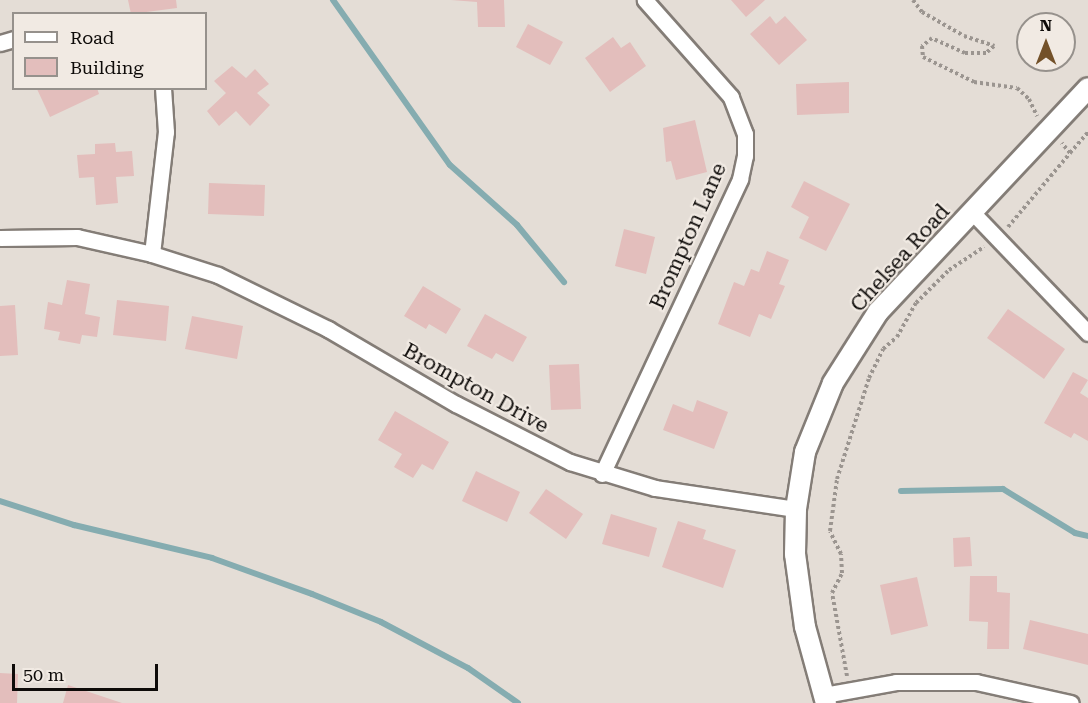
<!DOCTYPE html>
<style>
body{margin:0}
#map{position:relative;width:1088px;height:703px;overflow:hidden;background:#e4ddd6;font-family:"Roboto Serif",serif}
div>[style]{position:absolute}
.stream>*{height:6px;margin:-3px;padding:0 3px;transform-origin:3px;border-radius:3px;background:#85acb0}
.building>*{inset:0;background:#e3bebc}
.path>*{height:4px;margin-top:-2px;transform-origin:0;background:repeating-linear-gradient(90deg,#9b9590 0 3px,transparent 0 6px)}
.roads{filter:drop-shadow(2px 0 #847d77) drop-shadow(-2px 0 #847d77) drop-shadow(0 2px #847d77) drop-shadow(0 -2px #847d77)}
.minor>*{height:15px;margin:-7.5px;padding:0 7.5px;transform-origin:7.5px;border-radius:7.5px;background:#fff}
.tertiary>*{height:20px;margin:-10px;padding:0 10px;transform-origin:10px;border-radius:10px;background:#fff}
span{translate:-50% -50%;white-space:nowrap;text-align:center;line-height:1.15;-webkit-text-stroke:4.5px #f1eae3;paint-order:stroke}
.street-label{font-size:21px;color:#0e0b09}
.legend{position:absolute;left:12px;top:12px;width:195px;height:78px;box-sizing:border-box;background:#f1eae3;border:2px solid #96918c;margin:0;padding:8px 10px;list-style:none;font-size:18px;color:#0e0b09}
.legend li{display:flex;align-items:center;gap:12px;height:30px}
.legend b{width:30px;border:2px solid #96918c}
.north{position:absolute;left:1016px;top:12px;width:60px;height:60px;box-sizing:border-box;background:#f1eae3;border:2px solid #96918c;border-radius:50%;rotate:0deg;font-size:16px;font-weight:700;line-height:24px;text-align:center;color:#0e0b09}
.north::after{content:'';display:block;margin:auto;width:21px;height:27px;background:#735129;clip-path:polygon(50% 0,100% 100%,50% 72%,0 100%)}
.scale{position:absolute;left:12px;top:664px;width:146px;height:27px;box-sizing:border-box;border:3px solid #0e0b09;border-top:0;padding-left:8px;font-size:18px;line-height:21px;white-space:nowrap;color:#0e0b09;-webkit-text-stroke:4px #f1eae3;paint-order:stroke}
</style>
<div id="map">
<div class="stream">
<div style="left:333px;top:0;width:202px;rotate:54.7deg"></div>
<div style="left:450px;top:165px;width:90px;rotate:41.8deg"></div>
<div style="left:517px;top:225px;width:74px;rotate:50.5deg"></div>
<div style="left:901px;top:491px;width:102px;rotate:-1.1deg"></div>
<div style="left:1003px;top:489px;width:84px;rotate:31.4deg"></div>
<div style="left:1075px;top:533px;width:13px;rotate:13deg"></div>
<div style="left:0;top:501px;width:78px;rotate:18deg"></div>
<div style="left:74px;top:525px;width:142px;rotate:13.4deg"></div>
<div style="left:212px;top:558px;width:106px;rotate:19.8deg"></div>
<div style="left:312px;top:594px;width:74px;rotate:22.1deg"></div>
<div style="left:381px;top:622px;width:98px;rotate:27.9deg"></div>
<div style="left:468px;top:668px;width:61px;rotate:35deg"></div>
</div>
<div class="building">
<div style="clip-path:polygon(128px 0,176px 0,177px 8px,131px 14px)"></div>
<div style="clip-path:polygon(451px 0,504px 0,505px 27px,478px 27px,477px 2px)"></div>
<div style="clip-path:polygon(731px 0,765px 0,746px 17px)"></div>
<div style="clip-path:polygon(770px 16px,776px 24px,785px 16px,807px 40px,779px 65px,750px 34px)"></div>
<div style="clip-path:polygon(528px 24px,563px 42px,550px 65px,516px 47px)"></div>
<div style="clip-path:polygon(613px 37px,621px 48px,630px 42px,646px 66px,610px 92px,585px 58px)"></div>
<div style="clip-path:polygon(232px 66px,246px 78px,255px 69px,269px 84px,257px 93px,270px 105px,250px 126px,236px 111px,219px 126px,207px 111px,226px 93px,214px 81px)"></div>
<div style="clip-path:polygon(849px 82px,849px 113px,797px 115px,796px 84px)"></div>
<div style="clip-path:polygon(97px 88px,99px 94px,50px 117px,37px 89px)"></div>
<div style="clip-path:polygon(695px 120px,707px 172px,676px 180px,671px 161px,666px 162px,663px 128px)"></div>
<div style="clip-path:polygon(115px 143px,116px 152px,132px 151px,134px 176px,116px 177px,118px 203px,96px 205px,94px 177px,79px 178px,77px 155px,95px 154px,95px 144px)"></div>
<div style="clip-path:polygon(804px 181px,850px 204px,826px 251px,799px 238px,809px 217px,791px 207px)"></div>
<div style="clip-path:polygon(209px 183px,265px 185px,264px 216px,208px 214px)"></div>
<div style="clip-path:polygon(624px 229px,655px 237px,646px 274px,615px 266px)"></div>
<div style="clip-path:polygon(767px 251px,789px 260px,779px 284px,785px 286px,771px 319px,759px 314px,750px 337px,718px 324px,734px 282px,744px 286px,751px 269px,759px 272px)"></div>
<div style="clip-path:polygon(67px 280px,90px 284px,85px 314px,100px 317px,97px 337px,82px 335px,80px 344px,58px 340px,60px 332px,44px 329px,48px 302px,62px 305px)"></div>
<div style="clip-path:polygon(423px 286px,461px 309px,446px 334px,429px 324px,426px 329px,404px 316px)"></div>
<div style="clip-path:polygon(117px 300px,169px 306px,166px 341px,113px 335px)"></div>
<div style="clip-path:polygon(15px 305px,18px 355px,0 356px,0 306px)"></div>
<div style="clip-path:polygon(1008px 309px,1065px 349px,1044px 379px,987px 338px)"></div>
<div style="clip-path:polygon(485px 314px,527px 337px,513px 362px,496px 353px,492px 359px,467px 346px)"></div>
<div style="clip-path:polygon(192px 316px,243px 326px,237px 359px,185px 349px)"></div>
<div style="clip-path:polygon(579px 364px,581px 409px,551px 410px,549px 365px)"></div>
<div style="clip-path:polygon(1073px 372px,1088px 380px,1080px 393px,1088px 398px,1088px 441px,1074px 433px,1071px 438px,1044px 423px)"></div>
<div style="clip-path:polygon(697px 400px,728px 412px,714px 449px,663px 430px,673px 404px,693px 412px)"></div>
<div style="clip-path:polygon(395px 411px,449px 442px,433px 470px,422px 464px,413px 478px,394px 467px,402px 454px,378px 440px)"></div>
<div style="clip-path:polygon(476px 471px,520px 492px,507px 522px,462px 501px)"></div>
<div style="clip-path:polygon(546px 489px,583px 514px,566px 539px,529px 513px)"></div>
<div style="clip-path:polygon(611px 514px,657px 528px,649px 557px,602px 544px)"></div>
<div style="clip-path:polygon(678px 521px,706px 530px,703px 539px,736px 550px,723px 588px,662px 567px)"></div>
<div style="clip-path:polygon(970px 537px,972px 566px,954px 567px,953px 538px)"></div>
<div style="clip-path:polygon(970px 576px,997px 576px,997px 592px,1010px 593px,1009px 649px,987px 649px,988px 622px,969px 621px)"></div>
<div style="clip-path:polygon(917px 577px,928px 626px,891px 635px,880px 585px)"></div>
<div style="clip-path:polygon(1030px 620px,1088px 634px,1088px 665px,1023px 649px)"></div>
<div style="clip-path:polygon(0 673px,18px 674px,17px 703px,0 703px)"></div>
<div style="clip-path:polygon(68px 685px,122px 703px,63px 703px)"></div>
</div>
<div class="path">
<div style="left:913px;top:0;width:15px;rotate:53deg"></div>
<div style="left:922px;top:12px;width:48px;rotate:29.7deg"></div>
<div style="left:964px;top:36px;width:32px;rotate:18deg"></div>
<div style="left:994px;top:46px;width:11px;rotate:139deg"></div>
<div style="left:986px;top:53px;width:21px;rotate:180deg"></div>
<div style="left:965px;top:53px;width:36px;rotate:-156deg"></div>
<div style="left:932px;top:38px;width:13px;rotate:141deg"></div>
<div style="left:922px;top:46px;width:11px;rotate:85deg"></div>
<div style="left:923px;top:57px;width:57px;rotate:26.1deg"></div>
<div style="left:974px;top:82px;width:43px;rotate:7.9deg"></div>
<div style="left:1017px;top:88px;width:16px;rotate:43deg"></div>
<div style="left:1029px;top:99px;width:19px;rotate:65deg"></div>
<div style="left:1070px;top:153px;width:28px;rotate:-49deg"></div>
<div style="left:1008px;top:227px;width:97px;rotate:-50deg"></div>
<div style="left:1070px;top:153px;width:13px;rotate:-129deg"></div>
<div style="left:847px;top:676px;width:84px;rotate:-100.2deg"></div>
<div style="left:832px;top:593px;width:22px;rotate:-63deg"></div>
<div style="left:842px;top:573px;width:19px;rotate:-93deg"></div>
<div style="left:841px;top:554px;width:25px;rotate:-116deg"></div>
<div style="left:830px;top:531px;width:52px;rotate:-82.3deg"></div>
<div style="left:837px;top:479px;width:106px;rotate:-72.4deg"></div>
<div style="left:869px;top:378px;width:32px;rotate:-64deg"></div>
<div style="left:883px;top:349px;width:18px;rotate:-41deg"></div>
<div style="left:897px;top:337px;width:39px;rotate:-61deg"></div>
<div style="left:916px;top:303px;width:47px;rotate:-45deg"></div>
<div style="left:949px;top:270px;width:42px;rotate:-33.3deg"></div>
</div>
<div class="roads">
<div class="minor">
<div style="left:0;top:43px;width:15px;rotate:-16deg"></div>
<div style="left:974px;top:214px;width:165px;rotate:46.2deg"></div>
<div style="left:0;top:238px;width:77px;rotate:-0.7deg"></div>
<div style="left:77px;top:237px;width:77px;rotate:12.8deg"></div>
<div style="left:152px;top:254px;width:123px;rotate:-83.5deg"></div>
<div style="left:166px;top:132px;width:44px;rotate:-93.9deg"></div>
<div style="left:152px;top:254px;width:69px;rotate:17.7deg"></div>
<div style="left:218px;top:275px;width:123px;rotate:26.1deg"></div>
<div style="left:328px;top:329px;width:148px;rotate:30.4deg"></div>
<div style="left:456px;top:404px;width:128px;rotate:27deg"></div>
<div style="left:570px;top:462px;width:89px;rotate:17deg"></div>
<div style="left:655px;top:488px;width:143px;rotate:8.5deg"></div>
<div style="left:602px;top:474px;width:326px;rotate:-64.9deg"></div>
<div style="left:740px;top:179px;width:24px;rotate:-78deg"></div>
<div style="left:745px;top:156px;width:22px;rotate:-90deg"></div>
<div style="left:745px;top:134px;width:40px;rotate:-111deg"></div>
<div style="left:731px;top:97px;width:130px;rotate:-131.6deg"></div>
<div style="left:824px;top:695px;width:73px;rotate:-10.2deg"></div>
<div style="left:896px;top:682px;width:80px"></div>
<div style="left:976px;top:682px;width:97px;rotate:12.5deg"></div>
</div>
<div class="tertiary">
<div style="left:826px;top:703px;width:79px;rotate:-105.4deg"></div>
<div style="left:805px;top:627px;width:74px;rotate:-97.8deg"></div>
<div style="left:795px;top:554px;width:45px;rotate:-88.7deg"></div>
<div style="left:796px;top:509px;width:58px;rotate:-81deg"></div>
<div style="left:805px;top:452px;width:74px;rotate:-67.9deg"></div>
<div style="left:833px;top:383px;width:84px;rotate:-57.6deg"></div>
<div style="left:878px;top:312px;width:307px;rotate:-46.8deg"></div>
</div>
</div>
<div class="street-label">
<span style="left:688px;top:236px;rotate:-66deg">Brompton Lane</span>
<span style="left:900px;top:258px;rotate:-48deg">Chelsea Road</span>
<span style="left:476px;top:388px;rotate:29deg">Brompton Drive</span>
</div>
<ul class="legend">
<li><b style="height:8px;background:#fff"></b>Road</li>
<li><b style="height:16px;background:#e3bebc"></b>Building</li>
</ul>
<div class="north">N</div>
<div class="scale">50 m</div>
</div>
